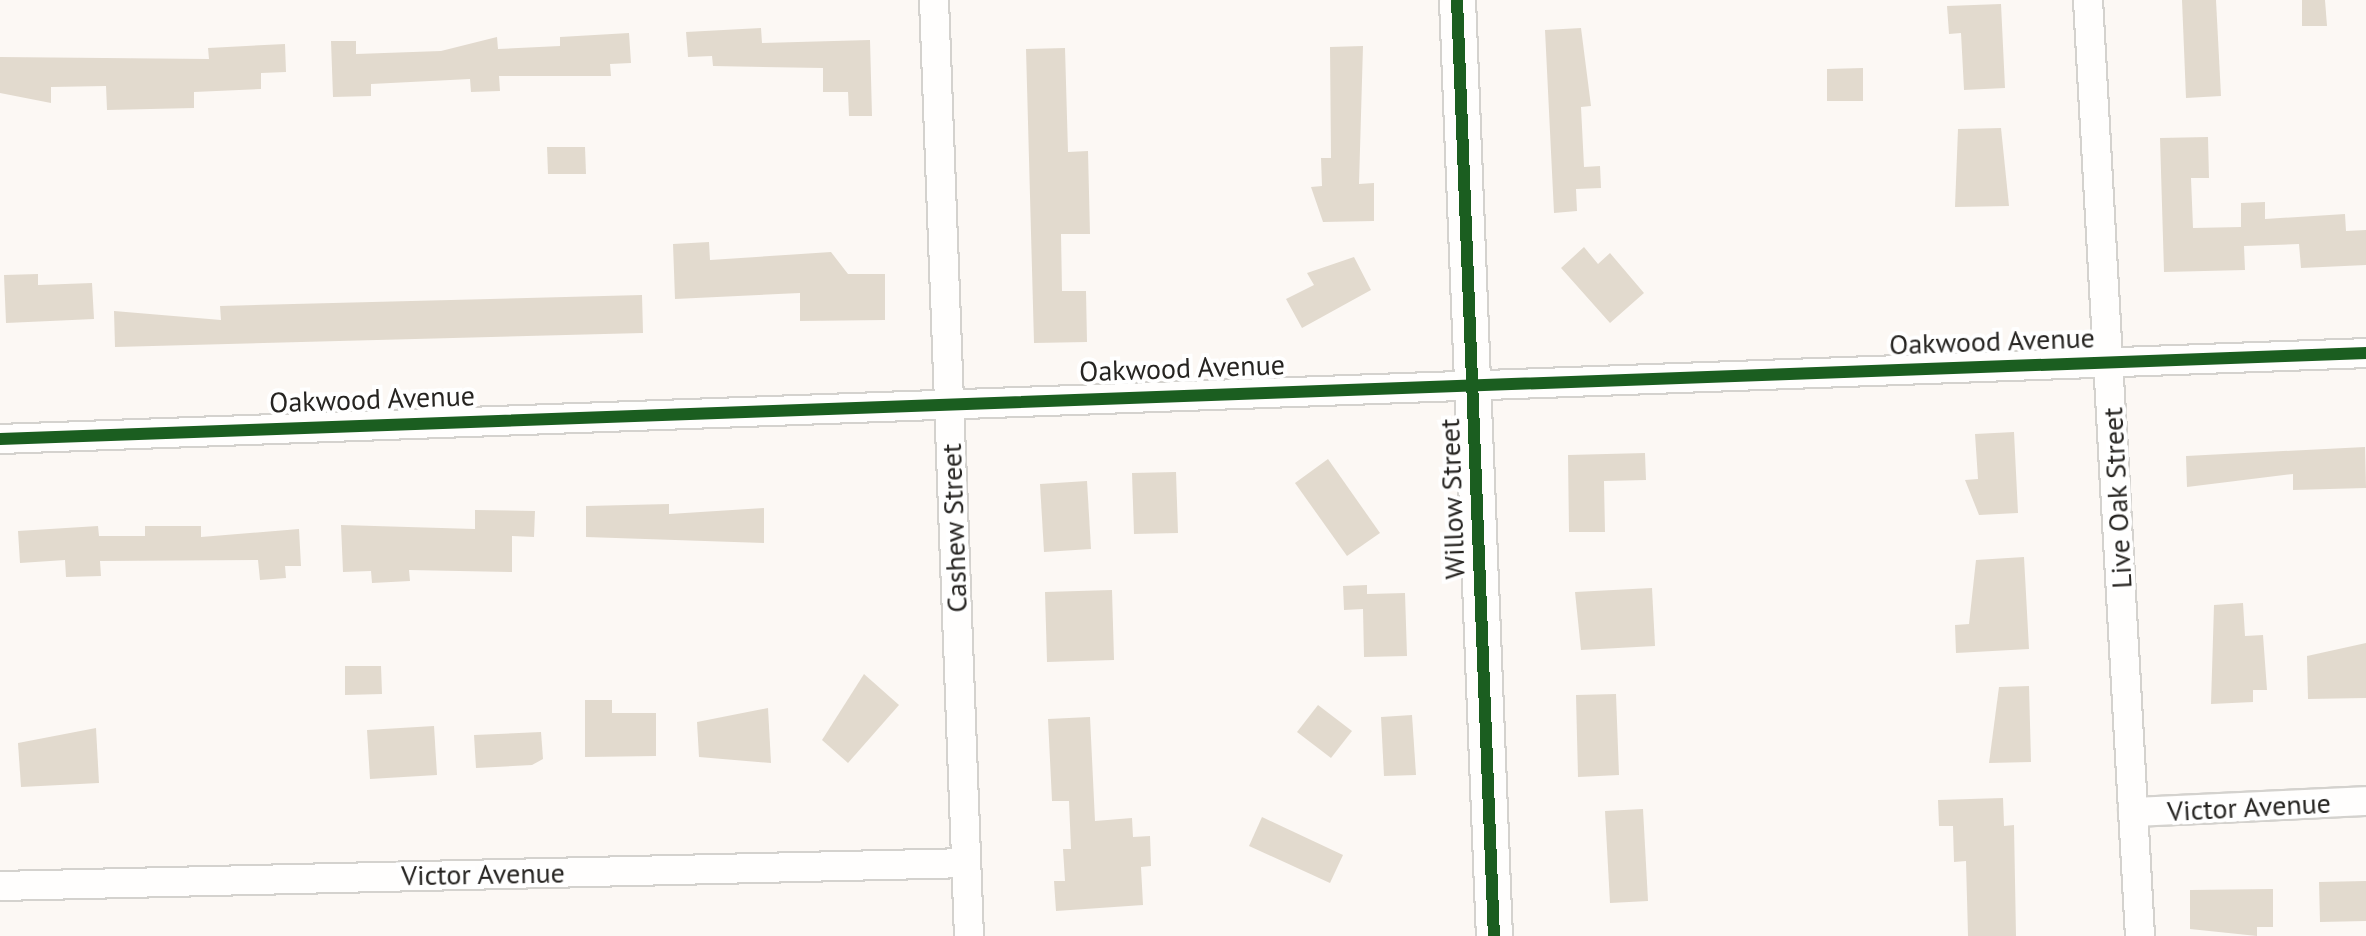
<!DOCTYPE html>
<style>
body{margin:0}
#map{position:relative;width:2366px;height:936px;overflow:hidden;background:#fcf8f4;font-family:"PT Sans",sans-serif}
div>[style]{position:absolute}
.building>*{inset:0;background:#e2dace}
.roads{filter:drop-shadow(2px 0 #d4d2ce) drop-shadow(-2px 0 #d4d2ce) drop-shadow(0 2px #d4d2ce) drop-shadow(0 -2px #d4d2ce)}
.minor>*{height:28px;margin:-14px;padding:0 14px;transform-origin:14px;border-radius:14px;background:#fffefd}
.tertiary>*{height:35px;margin:-17.5px;padding:0 17.5px;transform-origin:17.5px;border-radius:17.5px;background:#fffefd}
.cycleway>*{height:12px;margin:-6px;padding:0 6px;transform-origin:6px;border-radius:6px;background:#1b5e20}
span{translate:-50% -50%;white-space:nowrap;text-align:center;line-height:1.15;-webkit-text-stroke:8px #fff;paint-order:stroke}
.street-label{font-size:28px;color:#262421}
</style>
<div id="map">
<div class="building">
<div style="clip-path:polygon(2182px 0,2216px 0,2221px 96px,2186px 98px)"></div>
<div style="clip-path:polygon(2302px 0,2325px 0,2327px 26px,2302px 26px)"></div>
<div style="clip-path:polygon(2001px 4px,2005px 88px,1964px 90px,1961px 33px,1949px 34px,1947px 6px)"></div>
<div style="clip-path:polygon(761px 28px,762px 43px,870px 40px,872px 116px,849px 116px,848px 92px,823px 92px,823px 68px,713px 66px,712px 56px,688px 57px,686px 32px)"></div>
<div style="clip-path:polygon(1581px 28px,1591px 106px,1581px 107px,1584px 167px,1600px 166px,1601px 188px,1576px 189px,1577px 211px,1554px 213px,1545px 30px)"></div>
<div style="clip-path:polygon(629px 33px,631px 63px,610px 64px,611px 76px,499px 76px,500px 91px,471px 92px,470px 79px,371px 84px,371px 96px,333px 97px,331px 41px,356px 41px,356px 54px,441px 51px,497px 37px,498px 49px,560px 46px,560px 37px)"></div>
<div style="clip-path:polygon(285px 44px,286px 72px,261px 73px,261px 89px,194px 92px,194px 108px,107px 110px,106px 86px,51px 87px,51px 103px,0 93px,0 57px,209px 59px,208px 48px)"></div>
<div style="clip-path:polygon(1363px 46px,1359px 184px,1374px 183px,1374px 221px,1323px 222px,1311px 187px,1322px 186px,1321px 158px,1331px 158px,1330px 47px)"></div>
<div style="clip-path:polygon(1065px 48px,1068px 152px,1088px 151px,1090px 234px,1061px 234px,1062px 291px,1086px 291px,1087px 342px,1034px 343px,1026px 49px)"></div>
<div style="clip-path:polygon(1863px 68px,1863px 101px,1827px 101px,1827px 69px)"></div>
<div style="clip-path:polygon(2001px 128px,2009px 206px,1955px 207px,1958px 129px)"></div>
<div style="clip-path:polygon(2208px 137px,2209px 178px,2191px 178px,2193px 228px,2241px 227px,2241px 203px,2265px 202px,2265px 219px,2345px 214px,2346px 231px,2366px 230px,2366px 265px,2301px 268px,2299px 244px,2244px 246px,2245px 270px,2164px 272px,2160px 138px)"></div>
<div style="clip-path:polygon(547px 147px,585px 147px,586px 174px,548px 174px)"></div>
<div style="clip-path:polygon(709px 242px,710px 260px,831px 252px,848px 274px,885px 274px,885px 320px,800px 321px,800px 293px,675px 299px,673px 244px)"></div>
<div style="clip-path:polygon(1584px 247px,1598px 264px,1610px 253px,1644px 293px,1610px 323px,1561px 268px)"></div>
<div style="clip-path:polygon(1354px 257px,1371px 290px,1302px 328px,1286px 299px,1314px 285px,1307px 273px)"></div>
<div style="clip-path:polygon(38px 274px,38px 285px,92px 283px,94px 319px,6px 323px,4px 275px)"></div>
<div style="clip-path:polygon(642px 295px,643px 333px,115px 347px,114px 311px,221px 320px,220px 306px)"></div>
<div style="clip-path:polygon(2014px 432px,2018px 513px,1979px 515px,1965px 480px,1978px 479px,1975px 434px)"></div>
<div style="clip-path:polygon(2365px 447px,2366px 488px,2293px 490px,2293px 474px,2187px 487px,2186px 456px)"></div>
<div style="clip-path:polygon(1645px 453px,1646px 480px,1604px 481px,1605px 532px,1569px 532px,1568px 455px)"></div>
<div style="clip-path:polygon(1328px 459px,1380px 533px,1347px 556px,1295px 483px)"></div>
<div style="clip-path:polygon(1176px 472px,1178px 533px,1134px 534px,1132px 473px)"></div>
<div style="clip-path:polygon(1087px 481px,1091px 549px,1044px 552px,1040px 484px)"></div>
<div style="clip-path:polygon(669px 504px,669px 514px,764px 508px,764px 543px,586px 537px,586px 506px)"></div>
<div style="clip-path:polygon(475px 510px,535px 511px,534px 537px,512px 536px,512px 572px,409px 570px,410px 581px,372px 583px,371px 571px,343px 572px,341px 525px,475px 529px)"></div>
<div style="clip-path:polygon(98px 526px,99px 536px,145px 536px,145px 526px,201px 526px,201px 537px,299px 529px,301px 566px,285px 566px,286px 578px,260px 580px,258px 560px,100px 561px,101px 576px,66px 577px,65px 560px,20px 563px,18px 531px)"></div>
<div style="clip-path:polygon(2024px 557px,2029px 649px,1956px 653px,1955px 625px,1969px 624px,1976px 560px)"></div>
<div style="clip-path:polygon(1367px 585px,1367px 594px,1405px 593px,1407px 656px,1364px 657px,1363px 609px,1344px 610px,1343px 586px)"></div>
<div style="clip-path:polygon(1652px 588px,1655px 646px,1581px 650px,1575px 592px)"></div>
<div style="clip-path:polygon(1112px 590px,1114px 660px,1047px 662px,1045px 592px)"></div>
<div style="clip-path:polygon(2243px 603px,2245px 636px,2263px 635px,2267px 690px,2253px 690px,2253px 702px,2211px 704px,2214px 605px)"></div>
<div style="clip-path:polygon(2366px 643px,2366px 698px,2308px 699px,2307px 656px)"></div>
<div style="clip-path:polygon(345px 666px,381px 666px,382px 694px,345px 695px)"></div>
<div style="clip-path:polygon(864px 674px,899px 705px,848px 763px,822px 740px)"></div>
<div style="clip-path:polygon(2029px 686px,2031px 762px,1989px 763px,1999px 687px)"></div>
<div style="clip-path:polygon(1616px 694px,1619px 775px,1578px 777px,1576px 695px)"></div>
<div style="clip-path:polygon(585px 700px,612px 700px,612px 713px,656px 713px,656px 756px,585px 757px)"></div>
<div style="clip-path:polygon(1318px 705px,1352px 731px,1331px 758px,1297px 732px)"></div>
<div style="clip-path:polygon(768px 708px,771px 763px,699px 757px,697px 722px)"></div>
<div style="clip-path:polygon(1412px 715px,1416px 775px,1384px 776px,1381px 717px)"></div>
<div style="clip-path:polygon(1090px 717px,1095px 821px,1132px 818px,1133px 837px,1150px 836px,1151px 866px,1141px 867px,1143px 905px,1056px 911px,1054px 881px,1065px 881px,1063px 849px,1071px 849px,1069px 801px,1052px 801px,1048px 719px)"></div>
<div style="clip-path:polygon(434px 726px,437px 775px,370px 779px,367px 730px)"></div>
<div style="clip-path:polygon(96px 728px,99px 783px,21px 787px,18px 743px)"></div>
<div style="clip-path:polygon(541px 732px,543px 759px,532px 765px,476px 768px,474px 735px)"></div>
<div style="clip-path:polygon(2003px 798px,2004px 826px,2014px 825px,2016px 936px,1968px 936px,1966px 861px,1954px 862px,1953px 826px,1939px 826px,1938px 800px)"></div>
<div style="clip-path:polygon(1643px 809px,1648px 901px,1610px 903px,1605px 811px)"></div>
<div style="clip-path:polygon(1262px 817px,1343px 855px,1330px 883px,1249px 846px)"></div>
<div style="clip-path:polygon(2366px 881px,2366px 921px,2320px 922px,2319px 882px)"></div>
<div style="clip-path:polygon(2273px 889px,2273px 927px,2257px 927px,2257px 936px,2190px 929px,2190px 890px)"></div>
</div>
<div class="roads">
<div class="minor">
<div style="left:934px;top:0;width:937px;rotate:87.86deg"></div>
<div style="left:2088px;top:0;width:937px;rotate:86.82deg"></div>
<div style="left:0;top:439px;width:2368px;rotate:-2.08deg"></div>
<div style="left:2133px;top:812px;width:233px;rotate:-2.7deg"></div>
<div style="left:0;top:886px;width:966px;rotate:-1.36deg"></div>
</div>
<div class="tertiary">
<div style="left:1457px;top:0;width:937px;rotate:87.74deg"></div>
</div>
</div>
<div class="cycleway">
<div style="left:1457px;top:0;width:937px;rotate:87.74deg"></div>
<div style="left:0;top:439px;width:2368px;rotate:-2.08deg"></div>
</div>
<div class="street-label">
<span style="left:1992px;top:341px;rotate:-2deg">Oakwood Avenue</span>
<span style="left:1182px;top:368px;rotate:-2deg">Oakwood Avenue</span>
<span style="left:372px;top:399px;rotate:-2deg">Oakwood Avenue</span>
<span style="left:2117px;top:498px;rotate:-93deg">Live Oak Street</span>
<span style="left:1452px;top:499px;rotate:-92deg">Willow Street</span>
<span style="left:954px;top:528px;rotate:-92deg">Cashew Street</span>
<span style="left:2249px;top:807px;rotate:-3deg">Victor Avenue</span>
<span style="left:483px;top:874px;rotate:-1deg">Victor Avenue</span>
</div>
</div>
